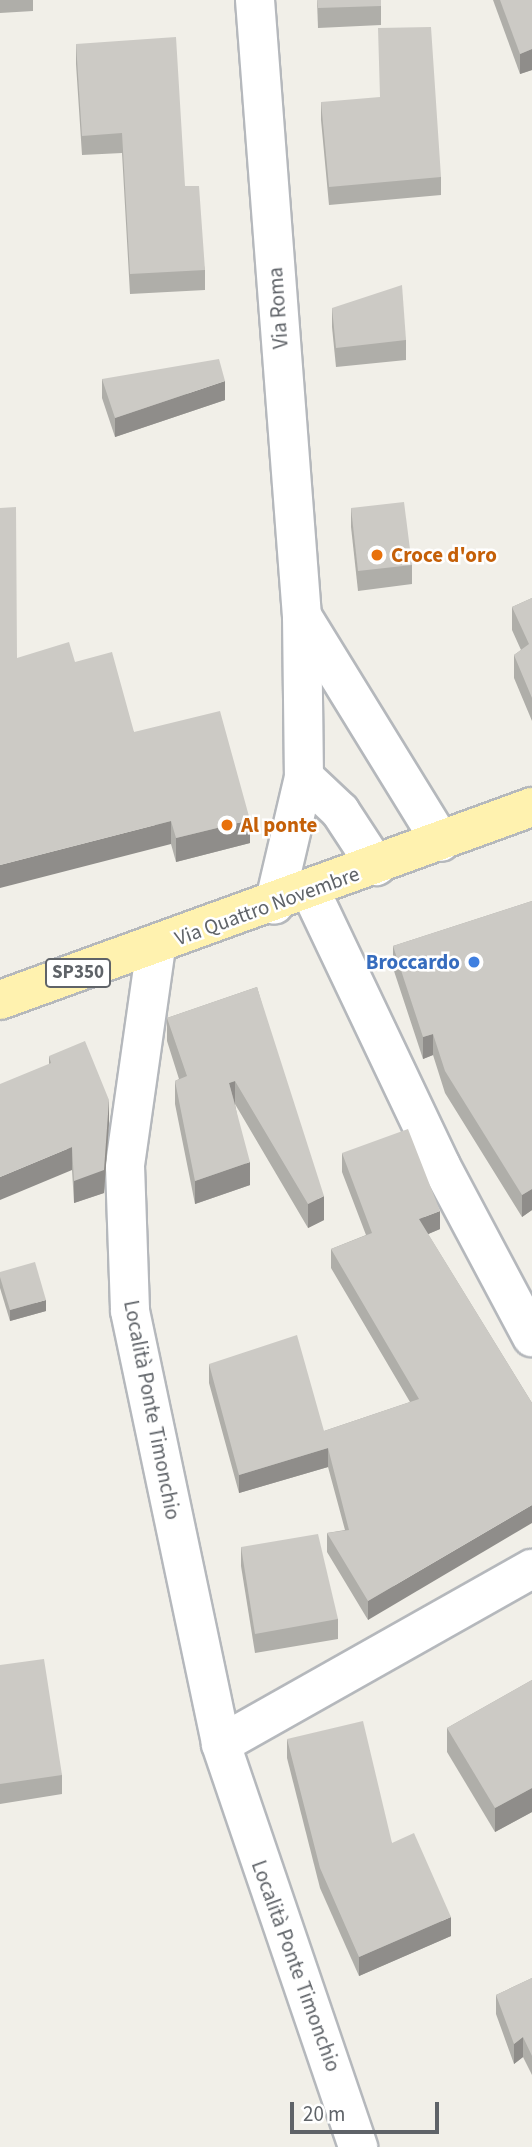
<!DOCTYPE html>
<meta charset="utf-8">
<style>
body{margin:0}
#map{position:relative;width:532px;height:2147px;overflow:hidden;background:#f1efe8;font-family:"Source Sans 3",sans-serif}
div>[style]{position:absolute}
.roads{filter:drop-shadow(2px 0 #b5b8bc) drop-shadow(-2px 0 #b5b8bc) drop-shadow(0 2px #b5b8bc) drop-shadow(0 -2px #b5b8bc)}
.minor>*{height:38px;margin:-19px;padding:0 19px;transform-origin:19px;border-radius:19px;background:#fff}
.major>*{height:38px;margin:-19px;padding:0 19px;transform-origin:19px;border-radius:19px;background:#fff2af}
.wall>*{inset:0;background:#afaea9}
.shaded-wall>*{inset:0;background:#8f8d8a}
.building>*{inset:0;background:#cccac5}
.dots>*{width:19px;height:19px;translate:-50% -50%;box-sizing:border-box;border:4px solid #fff;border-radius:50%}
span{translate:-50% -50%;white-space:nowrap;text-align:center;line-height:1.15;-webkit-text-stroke:5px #fff;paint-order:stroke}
.shield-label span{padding:2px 5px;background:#fff;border:2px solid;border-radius:5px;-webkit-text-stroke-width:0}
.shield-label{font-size:19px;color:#5f6368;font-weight:700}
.street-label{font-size:21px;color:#5f6368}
.food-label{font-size:21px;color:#c56008;font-weight:700}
.left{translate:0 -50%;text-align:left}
.shop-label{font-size:21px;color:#366cbe;font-weight:700}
.right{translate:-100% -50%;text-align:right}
.scale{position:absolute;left:290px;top:2102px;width:149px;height:32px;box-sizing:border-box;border:4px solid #5f6368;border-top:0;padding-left:9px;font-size:21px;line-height:24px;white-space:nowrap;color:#5f6368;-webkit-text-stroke:5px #fff;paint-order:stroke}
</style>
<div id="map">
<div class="roads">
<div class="minor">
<div style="left:255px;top:0;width:618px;rotate:85.64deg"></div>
<div style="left:302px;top:616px;width:161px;rotate:89.3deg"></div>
<div style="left:304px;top:777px;width:131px;rotate:103.2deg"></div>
<div style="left:302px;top:616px;width:265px;rotate:58.4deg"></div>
<div style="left:304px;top:777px;width:50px;rotate:43.4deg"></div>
<div style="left:340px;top:811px;width:66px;rotate:56.8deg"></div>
<div style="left:311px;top:892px;width:303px;rotate:64.6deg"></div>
<div style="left:441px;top:1166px;width:194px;rotate:62deg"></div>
<div style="left:156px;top:947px;width:221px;rotate:98.1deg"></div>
<div style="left:125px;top:1166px;width:145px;rotate:88deg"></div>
<div style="left:130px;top:1311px;width:442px;rotate:78.1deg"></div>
<div style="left:221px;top:1744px;width:426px;rotate:71.2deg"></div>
<div style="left:221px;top:1744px;width:357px;rotate:-29.4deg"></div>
</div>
<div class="major">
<div style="left:0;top:1000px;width:566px;rotate:-19.94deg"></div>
</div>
</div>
<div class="wall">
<div style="clip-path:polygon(0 0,33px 0,33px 11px,0 13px)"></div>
<div style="clip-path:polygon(317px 0,381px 0,381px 25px,318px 28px)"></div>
<div style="clip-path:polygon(493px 0,532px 0,532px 70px,520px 74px)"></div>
<div style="clip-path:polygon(76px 44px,185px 186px,205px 270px,205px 290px,130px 294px,122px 153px,82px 155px,76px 64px)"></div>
<div style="clip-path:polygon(321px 102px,441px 177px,441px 195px,329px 205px,321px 120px)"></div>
<div style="clip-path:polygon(332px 308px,406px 340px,406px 360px,336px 367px,332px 327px)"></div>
<div style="clip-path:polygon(102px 379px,225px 400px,115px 437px,102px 398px)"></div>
<div style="clip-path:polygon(351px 508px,412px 565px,412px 584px,358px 591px,351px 527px)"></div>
<div style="clip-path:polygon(532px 598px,532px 721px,514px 678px,514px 655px,521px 650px,512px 630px,512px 607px)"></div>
<div style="clip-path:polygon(17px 658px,75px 662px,134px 732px,250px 843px,176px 862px,171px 844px)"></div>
<div style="clip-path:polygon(532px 901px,532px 1210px,522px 1217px,445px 1093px,433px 1055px,423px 1059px,393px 968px,393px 946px)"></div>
<div style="clip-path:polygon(257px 987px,324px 1220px,308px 1228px,235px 1104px,250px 1185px,195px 1204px,175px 1104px,175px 1081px,179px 1079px,167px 1041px,167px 1018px)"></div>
<div style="clip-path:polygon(49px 1056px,109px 1123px,104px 1193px,74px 1203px,72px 1170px,49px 1064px)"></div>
<div style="clip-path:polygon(342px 1153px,440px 1229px,428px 1234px,532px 1403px,368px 1620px,327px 1552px,327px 1533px,345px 1530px,328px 1467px,239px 1493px,209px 1383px,209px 1364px,324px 1431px,410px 1402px,331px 1268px,331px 1249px,366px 1235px,342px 1172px)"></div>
<div style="clip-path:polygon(0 1272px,46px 1311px,10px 1321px,0 1288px)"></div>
<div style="clip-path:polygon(241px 1547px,338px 1619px,338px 1639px,255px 1653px,241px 1566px)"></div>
<div style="clip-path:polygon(0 1665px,62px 1775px,62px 1794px,0 1804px)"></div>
<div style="clip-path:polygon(532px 1680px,532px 1812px,495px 1832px,447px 1752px,447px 1728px)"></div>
<div style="clip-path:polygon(287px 1739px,392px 1843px,451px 1936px,359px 1976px,320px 1888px,287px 1758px)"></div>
<div style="clip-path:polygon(532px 1978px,532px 2075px,523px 2057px,514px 2064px,496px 2014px,496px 1995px)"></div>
</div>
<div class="shaded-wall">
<div style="clip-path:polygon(532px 49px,532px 70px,520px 74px,520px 54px)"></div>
<div style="clip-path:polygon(225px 381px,225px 400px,115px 437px,115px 418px)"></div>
<div style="clip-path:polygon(250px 820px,250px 843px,176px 862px,176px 838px)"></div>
<div style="clip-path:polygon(171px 821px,171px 844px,0 888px,0 865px)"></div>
<div style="clip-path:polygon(433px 1034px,433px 1055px,423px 1059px,423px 1037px)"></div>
<div style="clip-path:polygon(235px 1081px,235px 1104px,229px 1083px)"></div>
<div style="clip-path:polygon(109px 1100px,109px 1123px,104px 1193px,74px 1203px,74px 1181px)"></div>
<div style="clip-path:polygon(72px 1147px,72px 1170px,0 1200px,0 1177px)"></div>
<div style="clip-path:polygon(250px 1162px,250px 1185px,195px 1204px,195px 1181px)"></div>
<div style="clip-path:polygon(532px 1189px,532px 1210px,522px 1217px,522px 1195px)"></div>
<div style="clip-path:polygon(324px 1196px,324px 1220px,308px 1228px,308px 1204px)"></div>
<div style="clip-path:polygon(440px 1211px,440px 1229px,419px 1238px,419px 1219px)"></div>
<div style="clip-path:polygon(46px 1300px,46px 1311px,10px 1321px,10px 1310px)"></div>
<div style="clip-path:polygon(328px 1448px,328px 1467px,239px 1493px,239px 1475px)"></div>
<div style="clip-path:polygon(532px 1505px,532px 1523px,368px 1620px,368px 1601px)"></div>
<div style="clip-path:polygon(532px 1788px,532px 1812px,495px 1832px,495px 1808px)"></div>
<div style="clip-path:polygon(451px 1917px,451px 1936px,359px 1976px,359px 1957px)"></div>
<div style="clip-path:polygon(523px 2037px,523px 2057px,514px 2064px,514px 2044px)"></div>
</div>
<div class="building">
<div style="clip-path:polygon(317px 0,381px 0,381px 6px,318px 8px)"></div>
<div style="clip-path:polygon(500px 0,532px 0,532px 49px,520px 54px)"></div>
<div style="clip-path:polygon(431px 27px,441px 177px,329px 187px,321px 102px,380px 97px,378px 28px)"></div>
<div style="clip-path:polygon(176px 37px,185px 186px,199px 186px,205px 270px,130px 274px,122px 133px,82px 136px,76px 44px)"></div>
<div style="clip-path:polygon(402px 285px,406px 340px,336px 348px,332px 308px)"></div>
<div style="clip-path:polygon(219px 359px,225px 381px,115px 418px,102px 379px)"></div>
<div style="clip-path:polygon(404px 502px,412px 565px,358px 571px,351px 508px)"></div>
<div style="clip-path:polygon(16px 507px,17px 658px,69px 642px,75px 662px,112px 652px,134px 732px,220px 711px,250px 820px,176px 838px,171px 821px,0 865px,0 508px)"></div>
<div style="clip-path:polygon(532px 598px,532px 698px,514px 655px,529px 644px,512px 607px)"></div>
<div style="clip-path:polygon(532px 901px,532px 1189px,522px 1195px,445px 1071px,433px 1034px,423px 1037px,393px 946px)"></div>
<div style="clip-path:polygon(257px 987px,324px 1196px,308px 1204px,235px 1081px,229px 1083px,250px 1162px,195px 1181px,175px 1081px,187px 1076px,167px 1018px)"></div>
<div style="clip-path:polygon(85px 1041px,109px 1100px,104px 1170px,74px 1181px,72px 1147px,0 1177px,0 1084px,51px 1063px,49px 1056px)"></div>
<div style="clip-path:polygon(408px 1129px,440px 1211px,419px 1219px,532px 1403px,532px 1505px,368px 1601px,327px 1533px,349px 1530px,328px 1448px,239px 1475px,209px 1364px,297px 1335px,324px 1431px,419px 1399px,331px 1249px,372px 1233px,342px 1153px)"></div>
<div style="clip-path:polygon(35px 1262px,46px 1300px,10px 1310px,0 1277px,0 1272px)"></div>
<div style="clip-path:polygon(318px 1534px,338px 1619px,255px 1634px,241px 1547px)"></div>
<div style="clip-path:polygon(44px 1659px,62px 1775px,0 1784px,0 1665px)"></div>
<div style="clip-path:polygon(532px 1680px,532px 1788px,495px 1808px,447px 1728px)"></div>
<div style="clip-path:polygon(363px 1721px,392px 1843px,414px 1833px,451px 1917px,359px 1957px,320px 1868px,287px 1739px)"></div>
<div style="clip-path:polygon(532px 1978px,532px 2056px,523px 2037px,514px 2044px,496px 1995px)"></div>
</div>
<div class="dots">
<div style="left:377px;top:555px;background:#e8710a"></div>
<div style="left:227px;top:825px;background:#e8710a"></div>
<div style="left:474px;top:962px;background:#3f7fe0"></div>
</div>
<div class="shield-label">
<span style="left:78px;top:973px">SP350</span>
</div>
<div class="street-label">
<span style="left:278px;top:308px;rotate:-94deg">Via Roma</span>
<span style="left:267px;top:906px;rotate:-20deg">Via Quattro Novembre</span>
<span style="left:152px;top:1410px;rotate:79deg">Località Ponte Timonchio</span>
<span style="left:296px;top:1966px;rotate:70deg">Località Ponte Timonchio</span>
</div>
<div class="food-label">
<span class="left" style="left:391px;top:555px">Croce d'oro</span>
<span class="left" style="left:241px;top:825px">Al ponte</span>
</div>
<div class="shop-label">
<span class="right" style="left:460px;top:962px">Broccardo</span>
</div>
<div class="scale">20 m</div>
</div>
